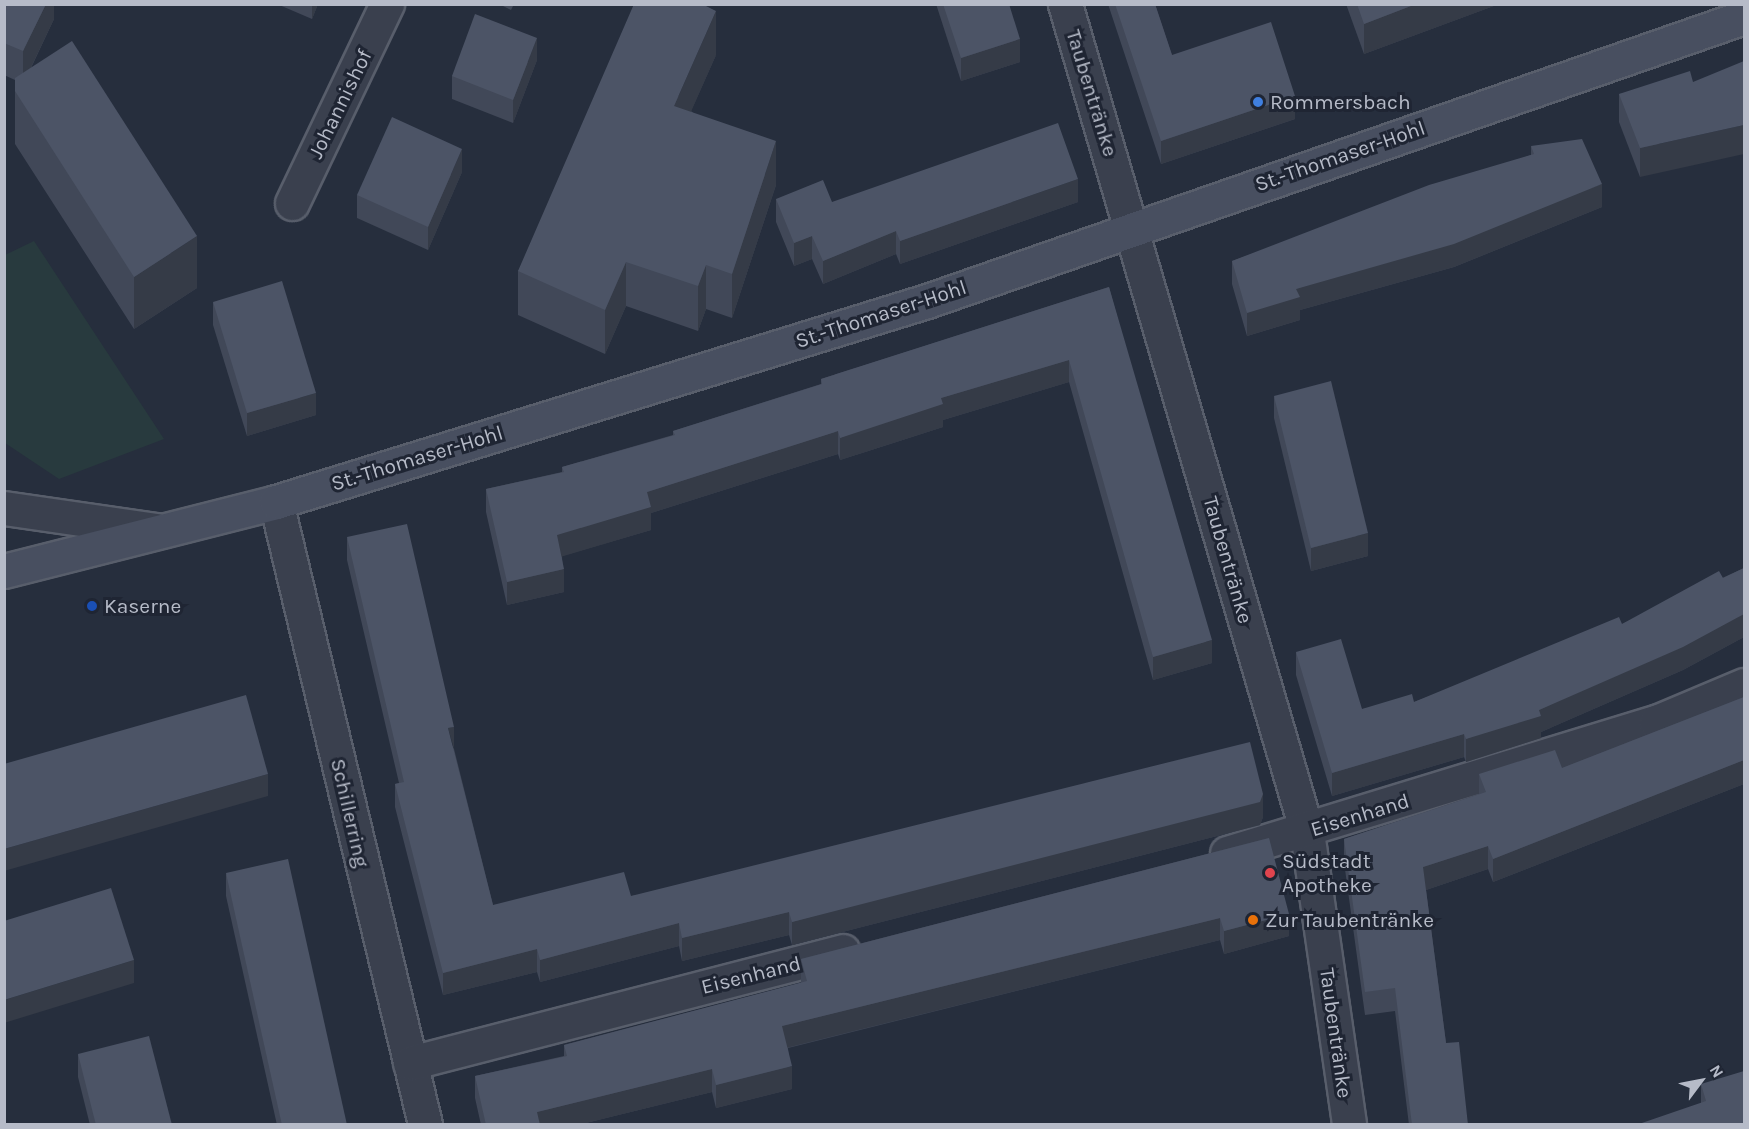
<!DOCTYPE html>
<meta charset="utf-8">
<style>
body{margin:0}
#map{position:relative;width:1749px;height:1129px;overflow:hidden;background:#262e3d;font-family:Karla,sans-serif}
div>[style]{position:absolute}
.green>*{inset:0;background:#283a3e}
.roads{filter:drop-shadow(2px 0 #585e6b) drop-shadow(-2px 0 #585e6b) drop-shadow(0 2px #585e6b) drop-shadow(0 -2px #585e6b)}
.street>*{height:33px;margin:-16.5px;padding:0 16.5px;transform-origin:16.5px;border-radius:16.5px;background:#3a404e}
.secondary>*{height:33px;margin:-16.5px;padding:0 16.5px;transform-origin:16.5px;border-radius:16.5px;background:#484f60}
.wall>*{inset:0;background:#414858}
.shaded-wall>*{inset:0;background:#353b47}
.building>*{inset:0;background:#4c5466}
.dots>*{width:16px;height:16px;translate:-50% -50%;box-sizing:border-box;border:3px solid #1f2533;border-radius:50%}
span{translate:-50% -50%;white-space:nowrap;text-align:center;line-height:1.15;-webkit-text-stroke:6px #1f2533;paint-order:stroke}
.street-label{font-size:21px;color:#b6bbc8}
.poi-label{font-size:21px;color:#b6bbc8}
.left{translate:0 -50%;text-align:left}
.frame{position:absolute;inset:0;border:6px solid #b6bbc8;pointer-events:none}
.north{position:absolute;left:1671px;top:1051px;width:60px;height:60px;-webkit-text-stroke:4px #1f2533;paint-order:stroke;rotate:58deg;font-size:16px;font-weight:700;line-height:24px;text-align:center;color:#b6bbc8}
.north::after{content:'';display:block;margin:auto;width:21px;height:27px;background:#b6bbc8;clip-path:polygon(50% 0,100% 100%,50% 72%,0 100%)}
</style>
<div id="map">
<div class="green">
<div style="clip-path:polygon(34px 241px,164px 439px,59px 479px,5px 443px,5px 255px)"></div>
</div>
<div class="roads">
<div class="street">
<div style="left:1065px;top:4px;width:863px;rotate:73.71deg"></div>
<div style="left:1307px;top:832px;width:295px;rotate:81.8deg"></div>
<div style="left:292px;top:203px;width:221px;rotate:-64.5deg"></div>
<div style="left:276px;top:502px;width:640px;rotate:76.53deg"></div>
<div style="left:4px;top:508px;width:154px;rotate:8.2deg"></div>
<div style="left:1227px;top:853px;width:449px;rotate:-17deg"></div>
<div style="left:1656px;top:722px;width:95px;rotate:-22.8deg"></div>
<div style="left:410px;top:1063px;width:447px;rotate:-14.5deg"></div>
</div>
<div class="secondary">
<div style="left:4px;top:571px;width:281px;rotate:-14.2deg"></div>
<div style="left:276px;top:502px;width:681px;rotate:-17.16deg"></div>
<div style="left:927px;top:301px;width:865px;rotate:-19.17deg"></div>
</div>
</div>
<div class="wall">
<div style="clip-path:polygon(4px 4px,54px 4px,54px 19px,31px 68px,197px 288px,134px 329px,15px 144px,15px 80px,4px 75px)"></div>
<div style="clip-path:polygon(277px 4px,318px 4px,312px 19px)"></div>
<div style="clip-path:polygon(499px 4px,514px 4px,511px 10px)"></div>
<div style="clip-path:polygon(936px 4px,1009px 4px,1020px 62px,961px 81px)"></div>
<div style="clip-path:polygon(1108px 4px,1155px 4px,1172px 55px,1295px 119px,1161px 164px)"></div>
<div style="clip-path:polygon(1346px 4px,1499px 4px,1364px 54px)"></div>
<div style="clip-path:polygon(716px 55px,691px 111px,776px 185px,732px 318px,706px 309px,698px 331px,626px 306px,605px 354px,518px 315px,518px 271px)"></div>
<div style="clip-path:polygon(537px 60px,513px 123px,452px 99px,452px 76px)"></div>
<div style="clip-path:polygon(1693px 82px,1640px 177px,1619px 122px,1619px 94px)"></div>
<div style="clip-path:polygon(1531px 146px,1602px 207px,1454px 267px,1300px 310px,1300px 320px,1247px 336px,1232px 284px,1232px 261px,1531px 155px)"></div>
<div style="clip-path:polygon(462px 172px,428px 250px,357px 218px,357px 195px)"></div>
<div style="clip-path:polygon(776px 199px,832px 202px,1078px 202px,900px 264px,896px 254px,823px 284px,812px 259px,794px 266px,776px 222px)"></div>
<div style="clip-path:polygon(1109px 287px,1212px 663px,1153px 680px,1069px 382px,943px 420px,943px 427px,840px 460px,838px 454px,651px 513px,651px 530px,562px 556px,564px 592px,507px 605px,486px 512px,486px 489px,562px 472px,562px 467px,673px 435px,673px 431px,821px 384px,821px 379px)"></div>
<div style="clip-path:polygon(213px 302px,316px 415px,247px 436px,213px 325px)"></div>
<div style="clip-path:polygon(1274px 396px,1368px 556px,1311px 571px,1274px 418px)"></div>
<div style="clip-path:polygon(347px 537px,454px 749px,493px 905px,631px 896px,1263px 817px,1260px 825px,792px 945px,789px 935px,682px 961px,679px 946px,540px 982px,537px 972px,443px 995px,395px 807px,395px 784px,399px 783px,347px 560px)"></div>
<div style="clip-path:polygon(1744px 568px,1744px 637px,1683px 670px,1541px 732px,1541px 738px,1466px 762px,1464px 757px,1332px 796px,1296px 675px,1296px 652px,1362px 709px,1414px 702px,1622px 624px)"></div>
<div style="clip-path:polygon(1744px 697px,1744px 784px,1493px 882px,1488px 869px,1426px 890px,1446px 1043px,1468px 1125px,1409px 1125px,1395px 1011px,1365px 1015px,1344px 862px,1344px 839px,1479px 794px,1479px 774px,1562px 768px)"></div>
<div style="clip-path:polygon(1269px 838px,1289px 936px,1224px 954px,1220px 940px,788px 1048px,792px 1089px,716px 1108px,712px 1092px,578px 1125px,481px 1125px,475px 1098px,475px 1076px,564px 1056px,564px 1045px,801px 983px,801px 959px)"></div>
<div style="clip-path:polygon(226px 873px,347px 1125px,277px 1125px,226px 896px)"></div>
<div style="clip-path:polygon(78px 1054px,172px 1125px,90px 1125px,78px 1077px)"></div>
<div style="clip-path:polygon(1701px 1084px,1744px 1125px,1701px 1103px)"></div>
</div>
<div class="shaded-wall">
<div style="clip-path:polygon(46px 4px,54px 4px,54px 19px,23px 84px,23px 51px)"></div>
<div style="clip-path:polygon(312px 4px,318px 4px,312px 19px)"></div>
<div style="clip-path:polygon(1416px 4px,1499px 4px,1364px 54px,1364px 24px)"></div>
<div style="clip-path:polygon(716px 11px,716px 55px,674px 150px,674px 106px)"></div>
<div style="clip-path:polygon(537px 38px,537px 60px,513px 123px,513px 100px)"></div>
<div style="clip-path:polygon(1020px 39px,1020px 62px,961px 81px,961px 58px)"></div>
<div style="clip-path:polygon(1295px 96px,1295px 119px,1161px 164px,1161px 141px)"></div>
<div style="clip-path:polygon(1744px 125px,1744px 154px,1640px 177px,1640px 148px)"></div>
<div style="clip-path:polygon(776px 141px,776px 185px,732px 318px,732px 274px)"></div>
<div style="clip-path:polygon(462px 149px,462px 172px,428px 250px,428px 227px)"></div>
<div style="clip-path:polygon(1078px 179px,1078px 202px,900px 264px,900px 241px)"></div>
<div style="clip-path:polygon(1602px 184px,1602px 207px,1454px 267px,1300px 310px,1300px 320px,1247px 336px,1247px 313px,1296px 289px)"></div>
<div style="clip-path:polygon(896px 231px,896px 254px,823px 284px,823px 261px)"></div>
<div style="clip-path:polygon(197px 236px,197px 288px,134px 329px,134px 277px)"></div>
<div style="clip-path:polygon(812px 236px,812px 259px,794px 266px,794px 243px)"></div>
<div style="clip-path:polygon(626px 262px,626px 306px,605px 354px,605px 310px)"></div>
<div style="clip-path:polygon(706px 265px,706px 309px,698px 331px,698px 286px)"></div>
<div style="clip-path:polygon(1069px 360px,1069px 382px,943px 420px,943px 427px,840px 460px,840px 438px,941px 398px)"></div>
<div style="clip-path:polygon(316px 393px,316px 415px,247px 436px,247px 413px)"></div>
<div style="clip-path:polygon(838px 431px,838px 454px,651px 513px,651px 530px,557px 558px,557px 535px,647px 492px)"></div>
<div style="clip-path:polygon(1368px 533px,1368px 556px,1311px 571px,1311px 548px)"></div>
<div style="clip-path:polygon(564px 569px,564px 592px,507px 605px,507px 582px)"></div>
<div style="clip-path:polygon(1744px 614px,1744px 637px,1683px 670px,1541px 732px,1541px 738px,1466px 762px,1466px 739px,1539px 710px)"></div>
<div style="clip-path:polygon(1212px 640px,1212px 663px,1153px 680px,1153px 657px)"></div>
<div style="clip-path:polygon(454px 727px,454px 749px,448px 728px)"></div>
<div style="clip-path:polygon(1464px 734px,1464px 757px,1332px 796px,1332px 773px)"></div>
<div style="clip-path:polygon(1744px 760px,1744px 784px,1493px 882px,1493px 859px)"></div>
<div style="clip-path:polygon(268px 774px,268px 796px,4px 871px,4px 849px)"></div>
<div style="clip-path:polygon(1263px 794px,1263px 817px,1260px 825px,792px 945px,792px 922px)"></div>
<div style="clip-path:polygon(1488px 846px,1488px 869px,1423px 891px,1423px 867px)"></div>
<div style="clip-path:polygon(789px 912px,789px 935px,682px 961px,682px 938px)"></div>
<div style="clip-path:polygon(1289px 914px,1289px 936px,1224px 954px,1224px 931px)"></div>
<div style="clip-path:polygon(1220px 918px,1220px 940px,782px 1049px,782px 1026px)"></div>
<div style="clip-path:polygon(679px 923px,679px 946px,540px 982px,540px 960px)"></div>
<div style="clip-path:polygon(537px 949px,537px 972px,443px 995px,443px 973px)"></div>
<div style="clip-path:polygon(134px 960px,134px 983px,4px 1023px,4px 1000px)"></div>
<div style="clip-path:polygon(792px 1066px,792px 1089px,716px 1108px,716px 1085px)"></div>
<div style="clip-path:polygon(712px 1069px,712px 1092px,578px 1125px,537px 1125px,537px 1112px)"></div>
</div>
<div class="building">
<div style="clip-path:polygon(4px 4px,46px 4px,23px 51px,4px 43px)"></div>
<div style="clip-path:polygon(634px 4px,702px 4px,716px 11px,674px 106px,776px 141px,732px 274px,706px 265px,698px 286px,626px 262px,605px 310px,518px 271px)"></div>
<div style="clip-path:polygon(943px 4px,1009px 4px,1020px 39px,961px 58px)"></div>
<div style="clip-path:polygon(1115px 4px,1155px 4px,1172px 55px,1271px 22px,1295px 96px,1161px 141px)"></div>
<div style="clip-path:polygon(1357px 4px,1416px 4px,1364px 24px)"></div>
<div style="clip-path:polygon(475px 14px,537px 38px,513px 100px,452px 76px)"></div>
<div style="clip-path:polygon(72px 41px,197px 236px,134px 277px,15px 91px,15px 78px)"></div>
<div style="clip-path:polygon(1744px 61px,1744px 125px,1640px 148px,1619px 94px,1690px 71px,1693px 82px)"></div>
<div style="clip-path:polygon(392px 117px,462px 149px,428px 227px,357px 195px)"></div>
<div style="clip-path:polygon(1058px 123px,1078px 179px,900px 241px,896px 231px,823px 261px,812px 236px,794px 243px,776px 199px,823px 180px,832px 202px)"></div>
<div style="clip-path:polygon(1582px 139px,1602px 184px,1454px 244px,1296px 289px,1300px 297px,1247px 313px,1232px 261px,1429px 185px,1534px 154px,1531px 146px)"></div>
<div style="clip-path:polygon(282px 281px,316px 393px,247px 413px,213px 302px)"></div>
<div style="clip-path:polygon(1109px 287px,1212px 640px,1153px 657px,1069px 360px,941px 398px,943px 404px,840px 438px,838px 431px,647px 492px,651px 507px,557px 535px,564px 569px,507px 582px,486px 489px,564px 472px,562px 467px,675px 435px,673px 431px,822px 384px,821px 379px)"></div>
<div style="clip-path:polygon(1331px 381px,1368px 533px,1311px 548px,1274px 396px)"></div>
<div style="clip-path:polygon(407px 524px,454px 727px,448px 728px,493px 905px,624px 872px,631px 896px,1250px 742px,1263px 794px,1260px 802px,792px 922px,789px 912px,682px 938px,679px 923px,540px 960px,537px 949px,443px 973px,395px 784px,404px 782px,347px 537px)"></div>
<div style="clip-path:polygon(1744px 568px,1744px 614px,1683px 647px,1539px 710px,1541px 716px,1466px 739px,1464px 734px,1332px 773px,1296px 652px,1341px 639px,1362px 709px,1412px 694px,1414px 702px,1619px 617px,1622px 624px,1719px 571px,1723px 578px)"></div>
<div style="clip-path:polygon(246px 695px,268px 774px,4px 849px,4px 764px)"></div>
<div style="clip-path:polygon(1744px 697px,1744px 760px,1493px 859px,1488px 846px,1423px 867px,1446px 1043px,1459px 1042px,1468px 1125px,1412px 1125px,1395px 988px,1365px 992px,1344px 839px,1486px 792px,1479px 774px,1555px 750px,1562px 768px)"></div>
<div style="clip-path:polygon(1269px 838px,1289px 914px,1224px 931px,1220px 918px,782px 1026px,792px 1066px,716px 1085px,712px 1069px,537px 1112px,540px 1125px,486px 1125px,475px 1076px,567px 1056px,564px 1045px,807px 981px,801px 959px)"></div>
<div style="clip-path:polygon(288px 859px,347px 1125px,282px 1125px,226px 873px)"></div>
<div style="clip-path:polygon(111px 888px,134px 960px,4px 1000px,4px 921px)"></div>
<div style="clip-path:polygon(149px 1036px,172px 1125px,96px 1125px,78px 1054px)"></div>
<div style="clip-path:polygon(1744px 1071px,1744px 1125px,1636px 1125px,1706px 1101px,1701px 1084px)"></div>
</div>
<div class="dots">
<div style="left:1258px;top:102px;background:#3f7fe0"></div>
<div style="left:92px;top:606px;background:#1a4fb4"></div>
<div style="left:1270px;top:873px;background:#e0444e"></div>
<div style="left:1253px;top:920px;background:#e8710a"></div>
</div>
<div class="street-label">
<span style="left:1092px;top:93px;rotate:73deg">Taubentränke</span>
<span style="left:340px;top:104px;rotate:-64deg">Johannishof</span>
<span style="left:1340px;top:156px;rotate:-19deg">St.-Thomaser-Hohl</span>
<span style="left:881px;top:314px;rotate:-18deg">St.-Thomaser-Hohl</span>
<span style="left:417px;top:458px;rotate:-17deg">St.-Thomaser-Hohl</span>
<span style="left:1228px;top:560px;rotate:74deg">Taubentränke</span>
<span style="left:350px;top:813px;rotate:77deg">Schillerring</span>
<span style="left:1360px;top:815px;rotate:-17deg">Eisenhand</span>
<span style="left:751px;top:975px;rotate:-14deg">Eisenhand</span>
<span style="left:1336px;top:1033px;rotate:82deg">Taubentränke</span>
</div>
<div class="poi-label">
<span class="left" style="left:1270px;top:102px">Rommersbach</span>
<span class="left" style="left:104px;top:606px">Kaserne</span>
<span class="left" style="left:1282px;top:873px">Südstadt<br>Apotheke</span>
<span class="left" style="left:1265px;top:920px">Zur Taubentränke</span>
</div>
<div class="frame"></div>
<div class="north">N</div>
</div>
